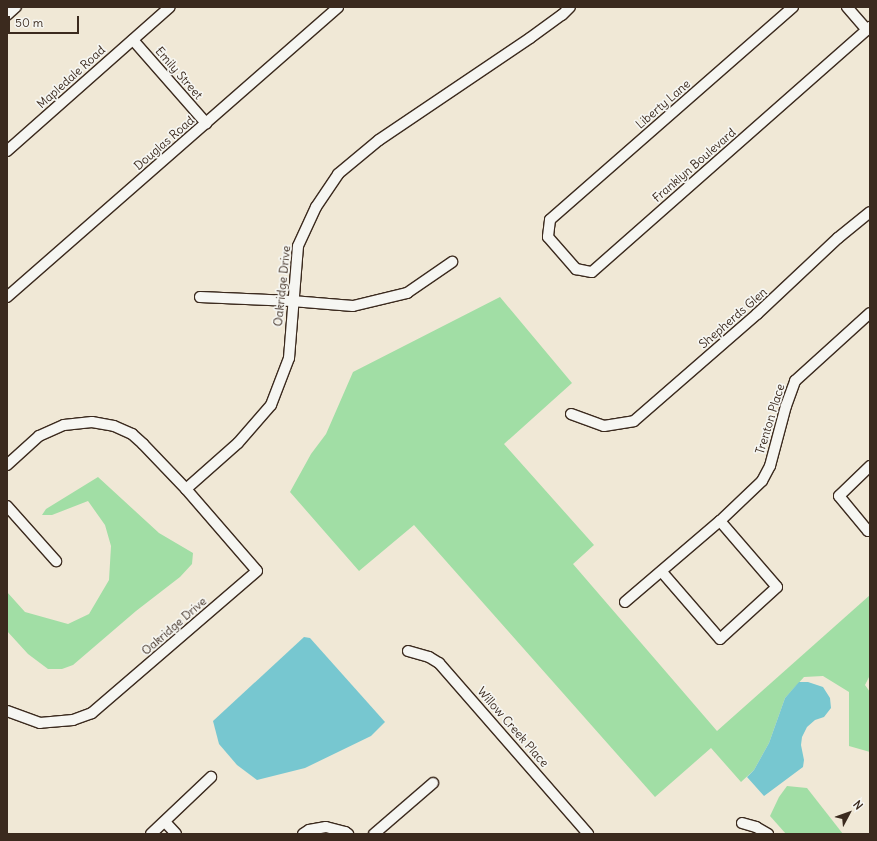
<!DOCTYPE html>
<style>
body{margin:0}
#map{position:relative;width:877px;height:841px;overflow:hidden;background:#f0e8d6;font-family:Delius,sans-serif}
div>[style]{position:absolute}
.green>*{inset:0;background:#a1dea5}
.water>*{inset:0;background:#77c7d0}
.roads{filter:drop-shadow(1px 0 #3b2a1e) drop-shadow(-1px 0 #3b2a1e) drop-shadow(0 1px #3b2a1e) drop-shadow(0 -1px #3b2a1e)}
.minor>*{height:10px;margin:-5px;padding:0 5px;transform-origin:5px;border-radius:5px;background:#f6f6f2}
span{translate:-50% -50%;white-space:nowrap;text-align:center;line-height:1.15;-webkit-text-stroke:3.5px #f6f6f2;paint-order:stroke}
.street-label{font-size:12px;color:#3b2a1e}
.frame{position:absolute;inset:0;border:8px solid #3b2a1e;pointer-events:none}
.north{position:absolute;left:829px;top:793px;width:40px;height:40px;-webkit-text-stroke:3px #f6f6f2;paint-order:stroke;rotate:49deg;font-size:11px;font-weight:700;line-height:16px;text-align:center;color:#3b2a1e}
.north::after{content:'';display:block;margin:auto;width:14px;height:18px;background:#3b2a1e;clip-path:polygon(50% 0,100% 100%,50% 72%,0 100%)}
.scale{position:absolute;left:8px;top:16px;width:71px;height:18px;box-sizing:border-box;border:2px solid #3b2a1e;border-top:0;padding-left:5px;font-size:12px;line-height:14px;white-space:nowrap;color:#3b2a1e;-webkit-text-stroke:3px #f6f6f2;paint-order:stroke}
</style>
<div id="map">
<div class="green">
<div style="clip-path:polygon(500px 297px,572px 383px,504px 444px,594px 545px,573px 564px,717px 731px,870px 595px,870px 675px,865px 685px,870px 692px,870px 752px,849px 746px,849px 692px,823px 676px,804px 677px,785px 698px,769px 743px,754px 770px,741px 782px,711px 748px,655px 797px,414px 525px,359px 571px,290px 492px,311px 454px,326px 434px,353px 372px)"></div>
<div style="clip-path:polygon(98px 477px,159px 533px,193px 553px,192px 564px,180px 577px,136px 611px,73px 665px,62px 669px,48px 669px,28px 654px,7px 631px,7px 592px,25px 612px,68px 624px,89px 614px,109px 580px,111px 546px,105px 525px,88px 501px,52px 515px,42px 515px,46px 509px)"></div>
<div style="clip-path:polygon(787px 786px,807px 788px,843px 834px,786px 834px,770px 816px,779px 797px)"></div>
</div>
<div class="water">
<div style="clip-path:polygon(304px 637px,310px 638px,385px 722px,371px 736px,305px 768px,257px 780px,237px 765px,219px 744px,213px 721px)"></div>
<div style="clip-path:polygon(799px 682px,808px 682px,823px 687px,830px 698px,831px 708px,824px 717px,815px 720px,807px 727px,802px 737px,801px 745px,804px 760px,803px 767px,764px 796px,747px 777px,754px 770px,769px 743px,785px 698px)"></div>
</div>
<div class="roads">
<div class="minor">
<div style="left:793px;top:7px;width:323px;rotate:138.8deg"></div>
<div style="left:550px;top:220px;width:17px;rotate:97deg"></div>
<div style="left:548px;top:237px;width:43px;rotate:48.8deg"></div>
<div style="left:576px;top:269px;width:16px;rotate:11deg"></div>
<div style="left:592px;top:272px;width:371px;rotate:-41.4deg"></div>
<div style="left:847px;top:7px;width:30px;rotate:49deg"></div>
<div style="left:7px;top:15px;width:12px;rotate:-42deg"></div>
<div style="left:133px;top:40px;width:111px;rotate:48.7deg"></div>
<div style="left:7px;top:151px;width:217px;rotate:-41.5deg"></div>
<div style="left:7px;top:297px;width:440px;rotate:-41.2deg"></div>
<div style="left:200px;top:297px;width:92px;rotate:2.5deg"></div>
<div style="left:292px;top:301px;width:61px;rotate:4.7deg"></div>
<div style="left:353px;top:306px;width:56px;rotate:-13.5deg"></div>
<div style="left:407px;top:293px;width:55px;rotate:-34.6deg"></div>
<div style="left:571px;top:414px;width:35px;rotate:20deg"></div>
<div style="left:604px;top:426px;width:30px;rotate:-9deg"></div>
<div style="left:634px;top:421px;width:163px;rotate:-41deg"></div>
<div style="left:757px;top:314px;width:111px;rotate:-43.2deg"></div>
<div style="left:838px;top:238px;width:41px;rotate:-39.1deg"></div>
<div style="left:7px;top:465px;width:43px;rotate:-42.2deg"></div>
<div style="left:39px;top:436px;width:27px;rotate:-24deg"></div>
<div style="left:64px;top:425px;width:28px;rotate:-6deg"></div>
<div style="left:92px;top:422px;width:22px;rotate:10deg"></div>
<div style="left:114px;top:426px;width:20px;rotate:24deg"></div>
<div style="left:132px;top:434px;width:15px;rotate:42deg"></div>
<div style="left:143px;top:444px;width:62px;rotate:46.3deg"></div>
<div style="left:186px;top:489px;width:108px;rotate:49.1deg"></div>
<div style="left:257px;top:571px;width:218px;rotate:139.3deg"></div>
<div style="left:92px;top:713px;width:20px;rotate:160deg"></div>
<div style="left:73px;top:720px;width:33px;rotate:175deg"></div>
<div style="left:40px;top:723px;width:35px;rotate:-160deg"></div>
<div style="left:870px;top:466px;width:43px;rotate:135.9deg"></div>
<div style="left:839px;top:496px;width:45px;rotate:50.4deg"></div>
<div style="left:868px;top:531px;width:2px;rotate:-27deg"></div>
<div style="left:186px;top:489px;width:69px;rotate:-41.5deg"></div>
<div style="left:238px;top:443px;width:50px;rotate:-49deg"></div>
<div style="left:271px;top:405px;width:50px;rotate:-69deg"></div>
<div style="left:289px;top:358px;width:112px;rotate:-85.4deg"></div>
<div style="left:298px;top:246px;width:43px;rotate:-65.2deg"></div>
<div style="left:316px;top:207px;width:40px;rotate:-56deg"></div>
<div style="left:338px;top:174px;width:53px;rotate:-39.7deg"></div>
<div style="left:379px;top:140px;width:182px;rotate:-34deg"></div>
<div style="left:530px;top:38px;width:39px;rotate:-36deg"></div>
<div style="left:562px;top:15px;width:11px;rotate:-45deg"></div>
<div style="left:7px;top:506px;width:74px;rotate:48.3deg"></div>
<div style="left:720px;top:521px;width:58px;rotate:-43.6deg"></div>
<div style="left:762px;top:481px;width:17px;rotate:-62deg"></div>
<div style="left:770px;top:466px;width:62px;rotate:-75.1deg"></div>
<div style="left:786px;top:406px;width:27px;rotate:-70deg"></div>
<div style="left:795px;top:381px;width:101px;rotate:-42.2deg"></div>
<div style="left:625px;top:602px;width:125px;rotate:-40.5deg"></div>
<div style="left:720px;top:521px;width:87px;rotate:49.2deg"></div>
<div style="left:777px;top:587px;width:77px;rotate:137.6deg"></div>
<div style="left:720px;top:639px;width:89px;rotate:-130.9deg"></div>
<div style="left:408px;top:651px;width:22px;rotate:16deg"></div>
<div style="left:429px;top:657px;width:12px;rotate:31deg"></div>
<div style="left:439px;top:663px;width:227px;rotate:48.9deg"></div>
<div style="left:165px;top:822px;width:16px;rotate:47deg"></div>
<div style="left:742px;top:823px;width:15px;rotate:16deg"></div>
<div style="left:756px;top:827px;width:14px;rotate:30deg"></div>
<div style="left:151px;top:834px;width:83px;rotate:-43.5deg"></div>
<div style="left:303px;top:834px;width:7px;rotate:-34deg"></div>
<div style="left:309px;top:830px;width:17px;rotate:-10deg"></div>
<div style="left:326px;top:827px;width:20px;rotate:15deg"></div>
<div style="left:345px;top:832px;width:4px;rotate:34deg"></div>
<div style="left:374px;top:834px;width:78px;rotate:-40.8deg"></div>
</div>
</div>
<div class="street-label">
<span style="left:179px;top:73px;rotate:49deg">Emily Street</span>
<span style="left:71px;top:77px;rotate:-42deg">Mapledale Road</span>
<span style="left:663px;top:104px;rotate:-41deg">Liberty Lane</span>
<span style="left:164px;top:143px;rotate:-41deg">Douglas Road</span>
<span style="left:694px;top:165px;rotate:-41deg">Franklyn Boulevard</span>
<span style="left:282px;top:286px;rotate:-84deg">Oakridge Drive</span>
<span style="left:733px;top:318px;rotate:-41deg">Shepherds Glen</span>
<span style="left:770px;top:419px;rotate:-73deg">Trenton Place</span>
<span style="left:174px;top:626px;rotate:-41deg">Oakridge Drive</span>
<span style="left:513px;top:727px;rotate:49deg">Willow Creek Place</span>
</div>
<div class="frame"></div>
<div class="north">N</div>
<div class="scale">50 m</div>
</div>
